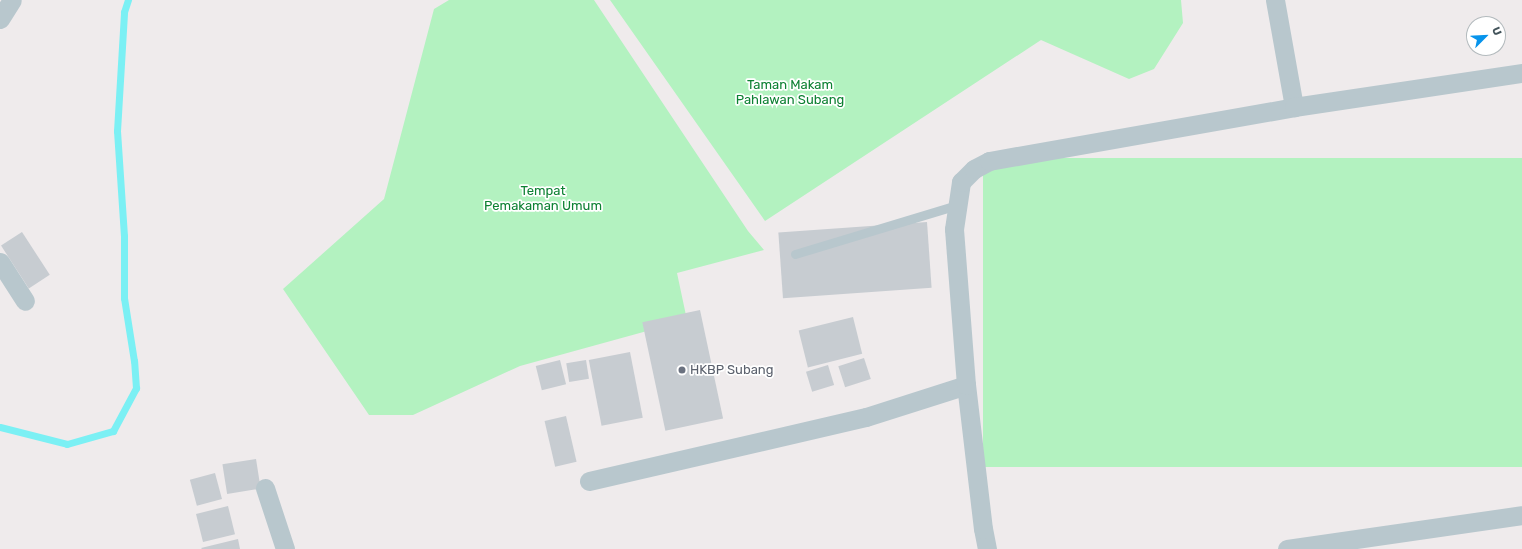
<!DOCTYPE html>
<html>
<head>
<meta charset="utf-8">
<style>
	body { margin:0 }
	#map { position:relative; width:1522px; height:549px; overflow:hidden; background:#efebec; font-family:Rubik,sans-serif }
	div>[style] { position:absolute }
	.green>* { inset:0; background:#b3f2c0; transform-origin:0 0 }
	.stream>* { height:7px; margin:-3.5px; padding:0 3.5px; transform-origin:3.5px; border-radius:3.5px; background:#7bf0f4 }
	.building>* { inset:0; background:#c7ccd1; transform-origin:0 0 }
	.lane>* { height:9px; margin:-4.5px; padding:0 4.5px; transform-origin:4.5px; border-radius:4.5px; background:#b8c7cd }
	.street>* { height:19px; margin:-9.5px; padding:0 9.5px; transform-origin:9.5px; border-radius:9.5px; background:#b8c7cd }
	.dots>* { width:11px; height:11px; translate:-50% -50%; box-sizing:border-box; border:2px solid #fff; border-radius:50% }
	span { translate:-50% -50%; white-space:nowrap; text-align:center; line-height:1.15; -webkit-text-stroke:3.5px #fff; paint-order:stroke }
	.park-label { font-size:13px; color:#0d8133 }
	.worship-label { font-size:13px; color:#5b616d }
	.left { translate:0 -50%; text-align:left }
	.north { position:absolute; left:1466px; top:16px; width:40px; height:40px; box-sizing:border-box; background:#fff; border:1px solid #b3babd; border-radius:50%; rotate:66deg; font-size:11px; font-weight:700; line-height:16px; text-align:center; color:#42535a }
	.north::after { content:''; display:block; margin:auto; width:14px; height:18px; background:#0794ec; clip-path:polygon(50% 0,100% 100%,50% 72%,0 100%) }
</style>
</head>
<body>
<div id="map">
	<div class="green">
		<div style="clip-path:polygon(449px 0,594px 0,748px 231px,764px 250px,677px 273px,687px 320px,520px 366px,413px 415px,369px 415px,283px 289px,384px 199px,434px 9px)"></div>
		<div style="clip-path:polygon(610px 0,1181px 0,1183px 23px,1154px 69px,1129px 79px,1041px 40px,765px 221px)"></div>
		<div style="left:1522px;top:158px;width:309px;height:539px;rotate:90deg"></div>
	</div>
	<div class="stream">
		<div style="left:0;top:427px;width:69px;rotate:14.2deg"></div>
		<div style="left:67px;top:444px;width:48px;rotate:-15.8deg"></div>
		<div style="left:113px;top:431px;width:49px;rotate:-61.9deg"></div>
		<div style="left:136px;top:388px;width:27px;rotate:-94deg"></div>
		<div style="left:134px;top:361px;width:64px;rotate:-99deg"></div>
		<div style="left:124px;top:298px;width:62px;rotate:-90deg"></div>
		<div style="left:124px;top:236px;width:105px;rotate:-93.8deg"></div>
		<div style="left:117px;top:131px;width:119px;rotate:-86.6deg"></div>
		<div style="left:124px;top:12px;width:13px;rotate:-72deg"></div>
	</div>
	<div class="building">
		<div style="left:927px;top:222px;width:66px;height:149px;rotate:86deg"></div>
		<div style="left:22px;top:232px;width:51px;height:25px;rotate:57deg"></div>
		<div style="left:700px;top:310px;width:111px;height:59px;rotate:78deg"></div>
		<div style="left:853px;top:317px;width:38px;height:56px;rotate:76deg"></div>
		<div style="left:630px;top:352px;width:67px;height:42px;rotate:79deg"></div>
		<div style="left:864px;top:358px;width:22px;height:27px;rotate:72deg"></div>
		<div style="left:560px;top:360px;width:25px;height:25px;rotate:76deg"></div>
		<div style="left:586px;top:360px;width:19px;height:20px;rotate:81deg"></div>
		<div style="left:828px;top:365px;width:21px;height:23px;rotate:73deg"></div>
		<div style="left:566px;top:416px;width:47px;height:22px;rotate:77deg"></div>
		<div style="left:256px;top:459px;width:30px;height:34px;rotate:81deg"></div>
		<div style="left:215px;top:473px;width:27px;height:26px;rotate:75deg"></div>
		<div style="left:228px;top:506px;width:29px;height:33px;rotate:76deg"></div>
		<div style="clip-path:polygon(238px 539px,240px 549px,202px 549px,201px 548px)"></div>
	</div>
	<div class="lane">
		<div style="left:795px;top:254px;width:169px;rotate:-16.8deg"></div>
	</div>
	<div class="street">
		<div style="left:1275px;top:0;width:109px;rotate:79.9deg"></div>
		<div style="left:0;top:19px;width:22px;rotate:-58deg"></div>
		<div style="left:0;top:262px;width:46px;rotate:57.3deg"></div>
		<div style="left:589px;top:481px;width:284px;rotate:-13deg"></div>
		<div style="left:866px;top:417px;width:105px;rotate:-17.7deg"></div>
		<div style="left:265px;top:488px;width:64px;rotate:71.8deg"></div>
		<div style="left:987px;top:549px;width:20px;rotate:-101deg"></div>
		<div style="left:983px;top:529px;width:145px;rotate:-96.7deg"></div>
		<div style="left:966px;top:385px;width:156px;rotate:-94.4deg"></div>
		<div style="left:954px;top:229px;width:48px;rotate:-81.5deg"></div>
		<div style="left:961px;top:182px;width:18px;rotate:-45deg"></div>
		<div style="left:974px;top:169px;width:17px;rotate:-28deg"></div>
		<div style="left:989px;top:161px;width:310px;rotate:-10deg"></div>
		<div style="left:1294px;top:107px;width:231px;rotate:-8.5deg"></div>
		<div style="left:1287px;top:549px;width:237px;rotate:-8.2deg"></div>
	</div>
	<div class="dots">
		<div style="left:682px;top:370px;background:#6b7280"></div>
	</div>
	<div class="park-label">
		<span style="left:790px;top:93px">Taman Makam<br>Pahlawan Subang</span>
		<span style="left:543px;top:199px">Tempat<br>Pemakaman Umum</span>
	</div>
	<div class="worship-label">
		<span class="left" style="left:690px;top:370px">HKBP Subang</span>
	</div>
	<div class="north">U</div>
</div>
</body>
</html>
